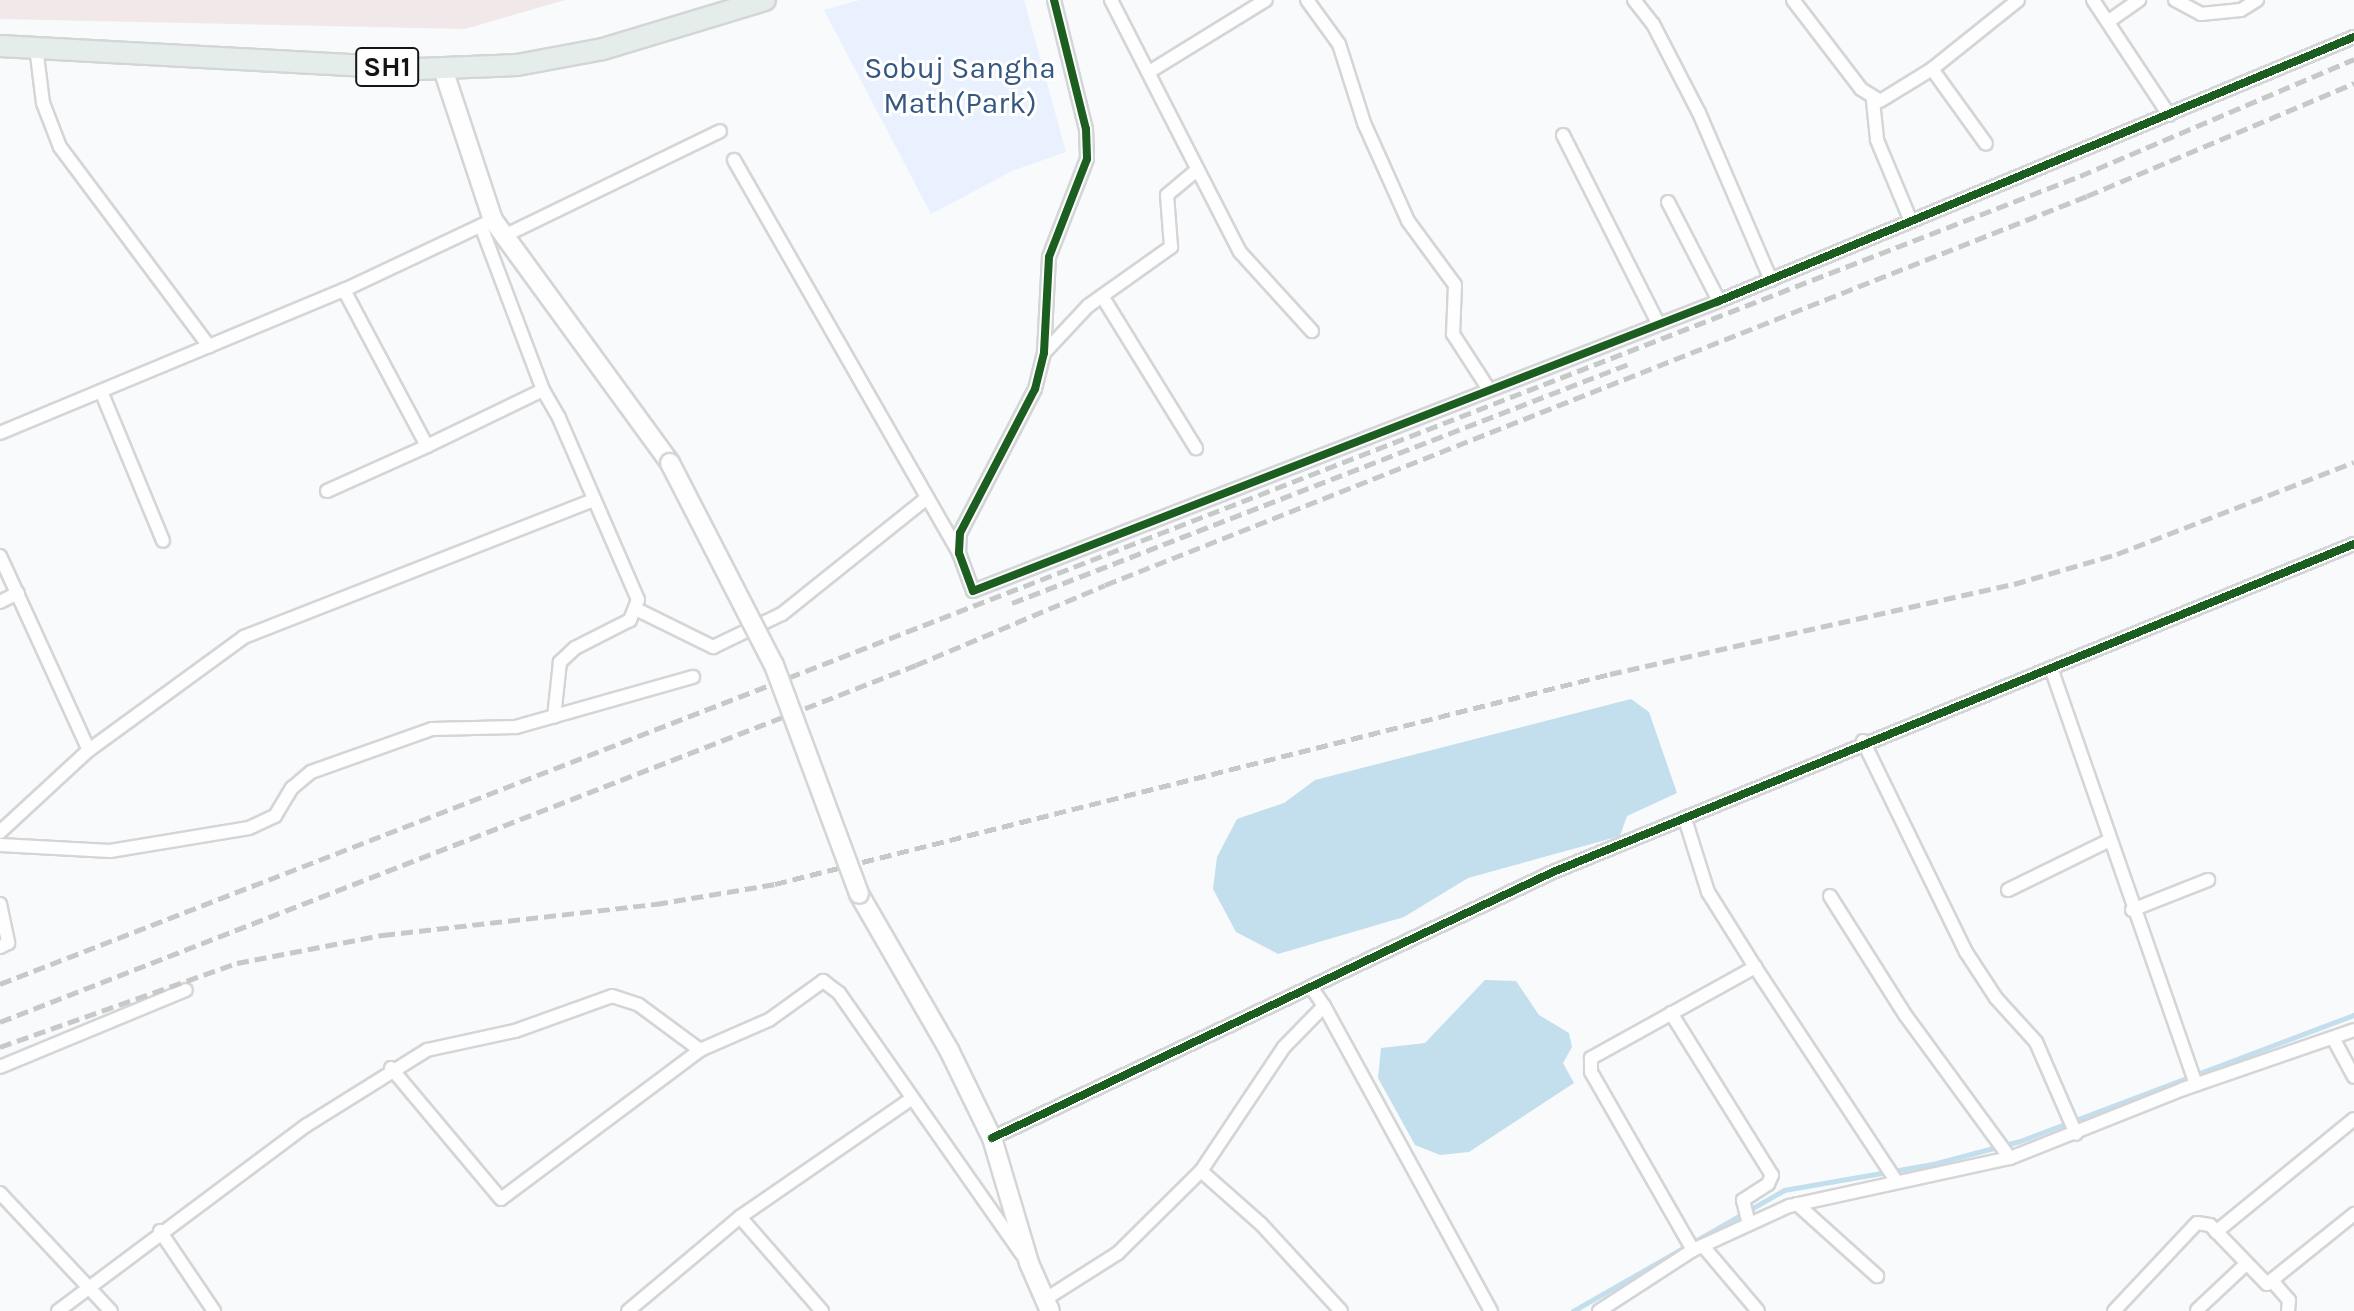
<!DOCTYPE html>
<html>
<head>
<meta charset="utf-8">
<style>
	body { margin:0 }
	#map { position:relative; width:2354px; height:1311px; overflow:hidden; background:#f8fafc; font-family:Karla,sans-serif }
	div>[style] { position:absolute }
	.industrial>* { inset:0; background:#f1e9e9 }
	.green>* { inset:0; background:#e8f1fd }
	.water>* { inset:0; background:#c3deed }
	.stream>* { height:5px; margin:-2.5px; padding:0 2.5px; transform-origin:2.5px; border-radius:2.5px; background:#c3deed }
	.roads { filter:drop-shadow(2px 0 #d4d5d7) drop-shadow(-2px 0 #d4d5d7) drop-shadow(0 2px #d4d5d7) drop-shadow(0 -2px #d4d5d7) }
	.street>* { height:12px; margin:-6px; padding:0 6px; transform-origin:6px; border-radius:6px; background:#fefeff }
	.secondary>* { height:18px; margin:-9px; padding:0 9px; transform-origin:9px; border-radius:9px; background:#fefeff }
	.primary>* { height:20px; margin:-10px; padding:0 10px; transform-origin:10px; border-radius:10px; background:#e4edea }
	.rail>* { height:5px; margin-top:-2.5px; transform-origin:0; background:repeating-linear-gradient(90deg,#c7c8c8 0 12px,transparent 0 18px) }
	.bridges { filter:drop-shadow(2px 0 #d4d5d7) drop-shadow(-2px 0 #d4d5d7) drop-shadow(0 2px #d4d5d7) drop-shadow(0 -2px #d4d5d7) }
	.secondary-bridge>* { height:18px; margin:-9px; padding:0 9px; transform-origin:9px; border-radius:9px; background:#fefeff }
	.cycleway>* { height:8px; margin:-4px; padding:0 4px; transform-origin:4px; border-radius:4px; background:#1b5e20 }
	span { translate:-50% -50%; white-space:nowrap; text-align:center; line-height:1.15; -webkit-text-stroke:6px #fff; paint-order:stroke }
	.shield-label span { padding:2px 6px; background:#fff; border:2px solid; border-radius:6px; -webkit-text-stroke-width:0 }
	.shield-label { font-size:28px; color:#151516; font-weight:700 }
	.park-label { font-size:30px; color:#355780 }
</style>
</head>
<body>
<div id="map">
	<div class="industrial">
		<div style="clip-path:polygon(0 0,565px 0,465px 29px,0 19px)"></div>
	</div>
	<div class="green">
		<div style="clip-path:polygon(860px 0,1024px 0,1066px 152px,1012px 171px,931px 214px,824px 10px)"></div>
	</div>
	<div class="water">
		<div style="clip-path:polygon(1631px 699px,1649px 712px,1677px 793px,1627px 816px,1620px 836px,1468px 878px,1404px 917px,1278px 954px,1236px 932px,1213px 889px,1217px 857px,1237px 819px,1284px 803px,1315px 780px)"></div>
		<div style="clip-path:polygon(1485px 980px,1516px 981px,1539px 1015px,1569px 1033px,1572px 1047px,1563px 1063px,1574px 1083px,1469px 1152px,1440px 1155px,1415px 1145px,1378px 1078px,1381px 1048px,1425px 1043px)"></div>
	</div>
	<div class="stream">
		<div style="left:1573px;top:1311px;width:243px;rotate:-29.8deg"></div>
		<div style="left:1784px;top:1190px;width:151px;rotate:-9.9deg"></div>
		<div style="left:1933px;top:1164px;width:90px;rotate:-14.8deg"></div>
		<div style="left:2020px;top:1141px;width:357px;rotate:-20.7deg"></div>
	</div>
	<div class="roads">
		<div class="street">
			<div style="left:1054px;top:0;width:133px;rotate:76.1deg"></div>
			<div style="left:1086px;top:129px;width:30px;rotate:88deg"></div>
			<div style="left:1087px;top:159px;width:105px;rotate:111.2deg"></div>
			<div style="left:1049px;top:257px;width:96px;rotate:93deg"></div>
			<div style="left:1044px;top:353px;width:37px;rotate:104deg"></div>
			<div style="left:1035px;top:389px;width:162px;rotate:117.5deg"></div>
			<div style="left:960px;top:533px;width:20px;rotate:93deg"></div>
			<div style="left:959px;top:553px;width:40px;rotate:69.8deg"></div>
			<div style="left:973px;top:591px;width:800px;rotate:-21.24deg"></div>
			<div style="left:1719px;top:301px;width:688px;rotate:-22.58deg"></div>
			<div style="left:1111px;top:0;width:283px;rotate:62.9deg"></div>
			<div style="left:1240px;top:252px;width:107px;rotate:47.7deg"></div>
			<div style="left:1307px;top:0;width:54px;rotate:54deg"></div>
			<div style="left:1339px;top:44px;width:83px;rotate:72.4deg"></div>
			<div style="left:1364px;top:123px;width:107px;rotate:65.8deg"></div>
			<div style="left:1408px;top:221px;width:79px;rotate:53.7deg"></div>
			<div style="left:1455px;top:285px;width:49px;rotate:92.3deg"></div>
			<div style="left:1453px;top:334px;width:64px;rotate:57.1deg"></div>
			<div style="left:1634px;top:0;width:31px;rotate:52deg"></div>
			<div style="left:1653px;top:24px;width:100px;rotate:62.7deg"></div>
			<div style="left:1699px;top:113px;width:182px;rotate:66.7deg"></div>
			<div style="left:1793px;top:0;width:112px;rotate:52.6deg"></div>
			<div style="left:1861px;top:89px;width:22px;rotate:32deg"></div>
			<div style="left:1880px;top:101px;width:61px;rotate:-31.6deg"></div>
			<div style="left:1932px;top:69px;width:110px;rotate:-38.7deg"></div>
			<div style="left:2093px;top:0;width:138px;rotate:56.5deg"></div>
			<div style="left:2175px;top:0;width:30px;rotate:28deg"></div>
			<div style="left:2201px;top:14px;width:40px;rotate:-5.7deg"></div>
			<div style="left:2241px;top:10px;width:19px;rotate:-32deg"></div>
			<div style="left:2109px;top:21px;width:37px;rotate:-35deg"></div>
			<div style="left:36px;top:47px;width:56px;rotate:82.9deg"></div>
			<div style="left:43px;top:103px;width:47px;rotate:68.9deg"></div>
			<div style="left:60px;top:147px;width:249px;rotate:53.2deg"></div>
			<div style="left:1932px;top:69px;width:92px;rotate:54.2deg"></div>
			<div style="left:1149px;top:72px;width:137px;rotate:-31.6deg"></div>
			<div style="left:1873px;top:101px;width:39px;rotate:84deg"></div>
			<div style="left:1877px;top:140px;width:86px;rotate:67.3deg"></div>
			<div style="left:1563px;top:135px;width:211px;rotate:63.2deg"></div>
			<div style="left:734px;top:160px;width:453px;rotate:60.2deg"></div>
			<div style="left:1668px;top:202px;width:111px;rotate:62.7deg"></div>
			<div style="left:481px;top:226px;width:175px;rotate:69.3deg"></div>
			<div style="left:504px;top:236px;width:240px;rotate:-25.9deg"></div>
			<div style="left:1102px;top:296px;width:179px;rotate:58.3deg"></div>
			<div style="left:1044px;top:353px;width:64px;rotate:-46.9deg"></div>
			<div style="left:1088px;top:306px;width:102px;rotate:-35.4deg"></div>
			<div style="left:1171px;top:247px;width:52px;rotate:-94.4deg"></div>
			<div style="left:1167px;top:195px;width:38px;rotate:-40deg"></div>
			<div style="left:101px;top:391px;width:162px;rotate:67.5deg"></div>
			<div style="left:0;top:433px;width:373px;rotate:-22.6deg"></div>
			<div style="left:344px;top:290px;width:165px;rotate:-25.2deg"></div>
			<div style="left:427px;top:446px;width:129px;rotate:-25.8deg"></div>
			<div style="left:543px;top:390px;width:32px;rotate:60deg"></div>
			<div style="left:559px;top:418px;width:198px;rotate:66.5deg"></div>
			<div style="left:638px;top:600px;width:22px;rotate:112deg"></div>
			<div style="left:630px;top:620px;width:62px;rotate:153deg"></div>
			<div style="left:575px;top:648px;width:21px;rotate:137deg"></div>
			<div style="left:560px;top:662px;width:55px;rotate:96.2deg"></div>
			<div style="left:327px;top:491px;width:110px;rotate:-24.2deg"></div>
			<div style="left:427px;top:446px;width:177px;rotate:-118deg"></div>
			<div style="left:0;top:556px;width:213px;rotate:65.4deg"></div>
			<div style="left:0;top:602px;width:20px;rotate:-27deg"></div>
			<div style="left:638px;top:610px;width:84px;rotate:26.3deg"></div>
			<div style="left:713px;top:647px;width:76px;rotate:-25.6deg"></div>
			<div style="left:782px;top:614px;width:186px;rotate:-38.7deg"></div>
			<div style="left:2051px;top:668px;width:441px;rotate:70.8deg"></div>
			<div style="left:1863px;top:741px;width:235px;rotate:64deg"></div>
			<div style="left:1966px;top:952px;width:55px;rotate:56.9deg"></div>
			<div style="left:1996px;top:998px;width:59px;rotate:47.7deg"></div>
			<div style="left:2036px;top:1042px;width:100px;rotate:66.5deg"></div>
			<div style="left:1685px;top:819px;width:77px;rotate:72.5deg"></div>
			<div style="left:1708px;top:892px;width:89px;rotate:57.9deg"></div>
			<div style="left:0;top:832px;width:121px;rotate:-42.7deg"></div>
			<div style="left:89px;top:750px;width:192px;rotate:-36.1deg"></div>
			<div style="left:244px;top:637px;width:376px;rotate:-21.4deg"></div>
			<div style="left:0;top:845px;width:110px;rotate:3.1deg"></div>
			<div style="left:110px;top:851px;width:141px;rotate:-9.4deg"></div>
			<div style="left:249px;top:828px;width:29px;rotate:-25deg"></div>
			<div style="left:275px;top:816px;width:33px;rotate:-59deg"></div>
			<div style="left:292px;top:788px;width:25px;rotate:-40deg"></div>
			<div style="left:311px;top:772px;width:128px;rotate:-19.6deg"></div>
			<div style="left:432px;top:729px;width:84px;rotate:-1.4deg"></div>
			<div style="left:516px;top:727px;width:184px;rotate:-15.8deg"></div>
			<div style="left:2008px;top:890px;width:111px;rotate:-26.1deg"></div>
			<div style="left:1830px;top:896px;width:142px;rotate:57.7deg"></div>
			<div style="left:1906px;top:1016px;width:176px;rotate:53.8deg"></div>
			<div style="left:0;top:904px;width:40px;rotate:78deg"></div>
			<div style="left:8px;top:943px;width:9px;rotate:153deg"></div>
			<div style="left:2132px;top:910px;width:82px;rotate:-21.5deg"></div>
			<div style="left:1324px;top:1006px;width:348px;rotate:61.3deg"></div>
			<div style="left:1671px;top:1013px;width:191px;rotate:58.1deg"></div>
			<div style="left:1772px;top:1175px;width:10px;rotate:114deg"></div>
			<div style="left:1768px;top:1184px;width:30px;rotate:147deg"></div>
			<div style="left:1743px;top:1200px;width:25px;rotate:76deg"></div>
			<div style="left:2333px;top:1038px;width:44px;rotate:61.7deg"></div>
			<div style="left:0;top:1067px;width:201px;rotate:-22.5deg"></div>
			<div style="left:391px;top:1068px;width:171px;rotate:50deg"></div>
			<div style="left:501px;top:1199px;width:249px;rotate:-36.8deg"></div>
			<div style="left:992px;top:1138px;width:621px;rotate:-25.37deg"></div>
			<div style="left:1553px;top:872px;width:866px;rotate:-22.27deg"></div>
			<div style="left:1201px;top:1171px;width:80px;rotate:41.5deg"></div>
			<div style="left:1261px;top:1224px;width:118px;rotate:47.4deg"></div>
			<div style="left:0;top:1193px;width:162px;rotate:46.8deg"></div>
			<div style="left:1797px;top:1204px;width:108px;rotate:42deg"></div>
			<div style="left:740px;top:1217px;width:125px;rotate:48.9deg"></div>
			<div style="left:160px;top:1231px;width:97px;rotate:56deg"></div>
			<div style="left:2216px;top:1232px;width:178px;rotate:-39.3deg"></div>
			<div style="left:1703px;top:1246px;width:85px;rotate:49.8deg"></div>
			<div style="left:1693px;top:1250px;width:205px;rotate:-119.8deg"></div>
			<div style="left:1591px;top:1072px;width:14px;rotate:-90deg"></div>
			<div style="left:1591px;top:1058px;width:188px;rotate:-29deg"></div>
			<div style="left:1755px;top:967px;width:254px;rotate:56.6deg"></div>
			<div style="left:2274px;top:1283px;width:23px;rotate:49deg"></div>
			<div style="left:2289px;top:1300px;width:11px;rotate:95deg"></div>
			<div style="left:1044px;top:1300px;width:88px;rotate:-32.4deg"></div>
			<div style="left:1118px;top:1253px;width:117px;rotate:-44.7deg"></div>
			<div style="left:1201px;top:1171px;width:149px;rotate:-56.2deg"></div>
			<div style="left:1284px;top:1047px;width:57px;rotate:-45.7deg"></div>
			<div style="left:1324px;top:1006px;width:22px;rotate:-124deg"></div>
			<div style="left:2197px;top:1310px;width:66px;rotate:-43.2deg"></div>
			<div style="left:58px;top:1311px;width:311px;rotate:-36.8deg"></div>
			<div style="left:307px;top:1125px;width:142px;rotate:-32deg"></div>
			<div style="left:427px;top:1050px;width:90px;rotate:-12.2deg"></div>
			<div style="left:515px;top:1031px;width:103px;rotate:-19.8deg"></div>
			<div style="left:612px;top:996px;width:28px;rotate:18deg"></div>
			<div style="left:639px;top:1005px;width:76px;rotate:36.4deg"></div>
			<div style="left:700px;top:1050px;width:75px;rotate:-23.5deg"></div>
			<div style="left:769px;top:1020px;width:67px;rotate:-35.8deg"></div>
			<div style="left:823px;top:981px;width:20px;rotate:37deg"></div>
			<div style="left:839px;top:993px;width:319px;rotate:55deg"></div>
			<div style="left:628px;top:1311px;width:146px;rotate:-40deg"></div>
			<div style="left:740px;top:1217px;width:208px;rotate:-34.6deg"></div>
			<div style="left:1599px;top:1311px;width:112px;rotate:-33deg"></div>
			<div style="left:1693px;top:1250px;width:106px;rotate:-24.6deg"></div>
			<div style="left:1789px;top:1206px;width:226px;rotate:-12.3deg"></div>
			<div style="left:2010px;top:1158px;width:186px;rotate:-21.7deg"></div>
			<div style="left:2183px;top:1089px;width:181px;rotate:-19deg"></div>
			<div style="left:2114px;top:1311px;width:121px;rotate:-46.7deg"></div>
			<div style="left:2197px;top:1223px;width:13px;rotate:9deg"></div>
			<div style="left:2210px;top:1225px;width:82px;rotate:46deg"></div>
			<div style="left:2267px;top:1284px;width:112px;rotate:-38.8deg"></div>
		</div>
		<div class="secondary">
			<div style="left:443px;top:69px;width:159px;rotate:71.7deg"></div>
			<div style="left:493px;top:220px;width:301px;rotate:53.9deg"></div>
			<div style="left:859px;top:894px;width:180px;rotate:60deg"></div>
			<div style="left:949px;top:1050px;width:98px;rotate:64deg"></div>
			<div style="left:992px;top:1138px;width:130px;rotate:73.5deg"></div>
			<div style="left:1029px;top:1263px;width:52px;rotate:66.4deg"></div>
		</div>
		<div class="primary">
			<div style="left:0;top:46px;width:419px;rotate:3.1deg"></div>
			<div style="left:418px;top:69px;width:99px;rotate:-2.3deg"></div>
			<div style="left:517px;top:65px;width:87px;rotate:-10.5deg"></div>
			<div style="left:603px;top:49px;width:169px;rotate:-16.8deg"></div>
		</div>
	</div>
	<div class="rail">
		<div style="left:1012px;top:603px;width:664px;rotate:-21.19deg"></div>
		<div style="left:0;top:984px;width:2231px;rotate:-21.23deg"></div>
		<div style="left:2080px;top:176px;width:298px;rotate:-23.1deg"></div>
		<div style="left:0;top:1022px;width:983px;rotate:-21.29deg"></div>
		<div style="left:916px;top:665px;width:205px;rotate:-22.9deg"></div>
		<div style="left:1105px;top:585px;width:1056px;rotate:-21.61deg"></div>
		<div style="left:2087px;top:196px;width:290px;rotate:-22.9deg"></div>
		<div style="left:0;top:1047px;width:251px;rotate:-19.5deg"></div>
		<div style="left:237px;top:963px;width:149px;rotate:-10.9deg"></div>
		<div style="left:383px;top:935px;width:275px;rotate:-6.5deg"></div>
		<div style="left:656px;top:904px;width:121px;rotate:-9.5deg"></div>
		<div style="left:775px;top:884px;width:861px;rotate:-14.12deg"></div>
		<div style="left:1610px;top:674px;width:414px;rotate:-12.6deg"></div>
		<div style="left:2014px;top:584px;width:107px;rotate:-16.2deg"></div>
		<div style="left:2117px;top:554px;width:254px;rotate:-21.2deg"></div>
	</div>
	<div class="bridges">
		<div class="secondary-bridge">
			<div style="left:670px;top:463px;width:227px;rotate:62.8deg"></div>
			<div style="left:774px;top:665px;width:244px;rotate:69.6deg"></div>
		</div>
	</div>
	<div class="cycleway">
		<div style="left:1054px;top:0;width:133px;rotate:76.1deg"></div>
		<div style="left:1086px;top:129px;width:30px;rotate:88deg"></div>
		<div style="left:1087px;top:159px;width:105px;rotate:111.2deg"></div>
		<div style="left:1049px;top:257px;width:96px;rotate:93deg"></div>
		<div style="left:1044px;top:353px;width:37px;rotate:104deg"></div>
		<div style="left:1035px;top:389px;width:162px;rotate:117.5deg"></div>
		<div style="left:960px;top:533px;width:20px;rotate:93deg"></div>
		<div style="left:959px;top:553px;width:40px;rotate:69.8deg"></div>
		<div style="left:973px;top:591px;width:800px;rotate:-21.24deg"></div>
		<div style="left:1719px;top:301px;width:688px;rotate:-22.58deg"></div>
		<div style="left:992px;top:1138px;width:621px;rotate:-25.37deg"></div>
		<div style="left:1553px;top:872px;width:866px;rotate:-22.27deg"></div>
	</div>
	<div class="shield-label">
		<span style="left:387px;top:67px">SH1</span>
	</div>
	<div class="park-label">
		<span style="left:960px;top:85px">Sobuj Sangha<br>Math(Park)</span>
	</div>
</div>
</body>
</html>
